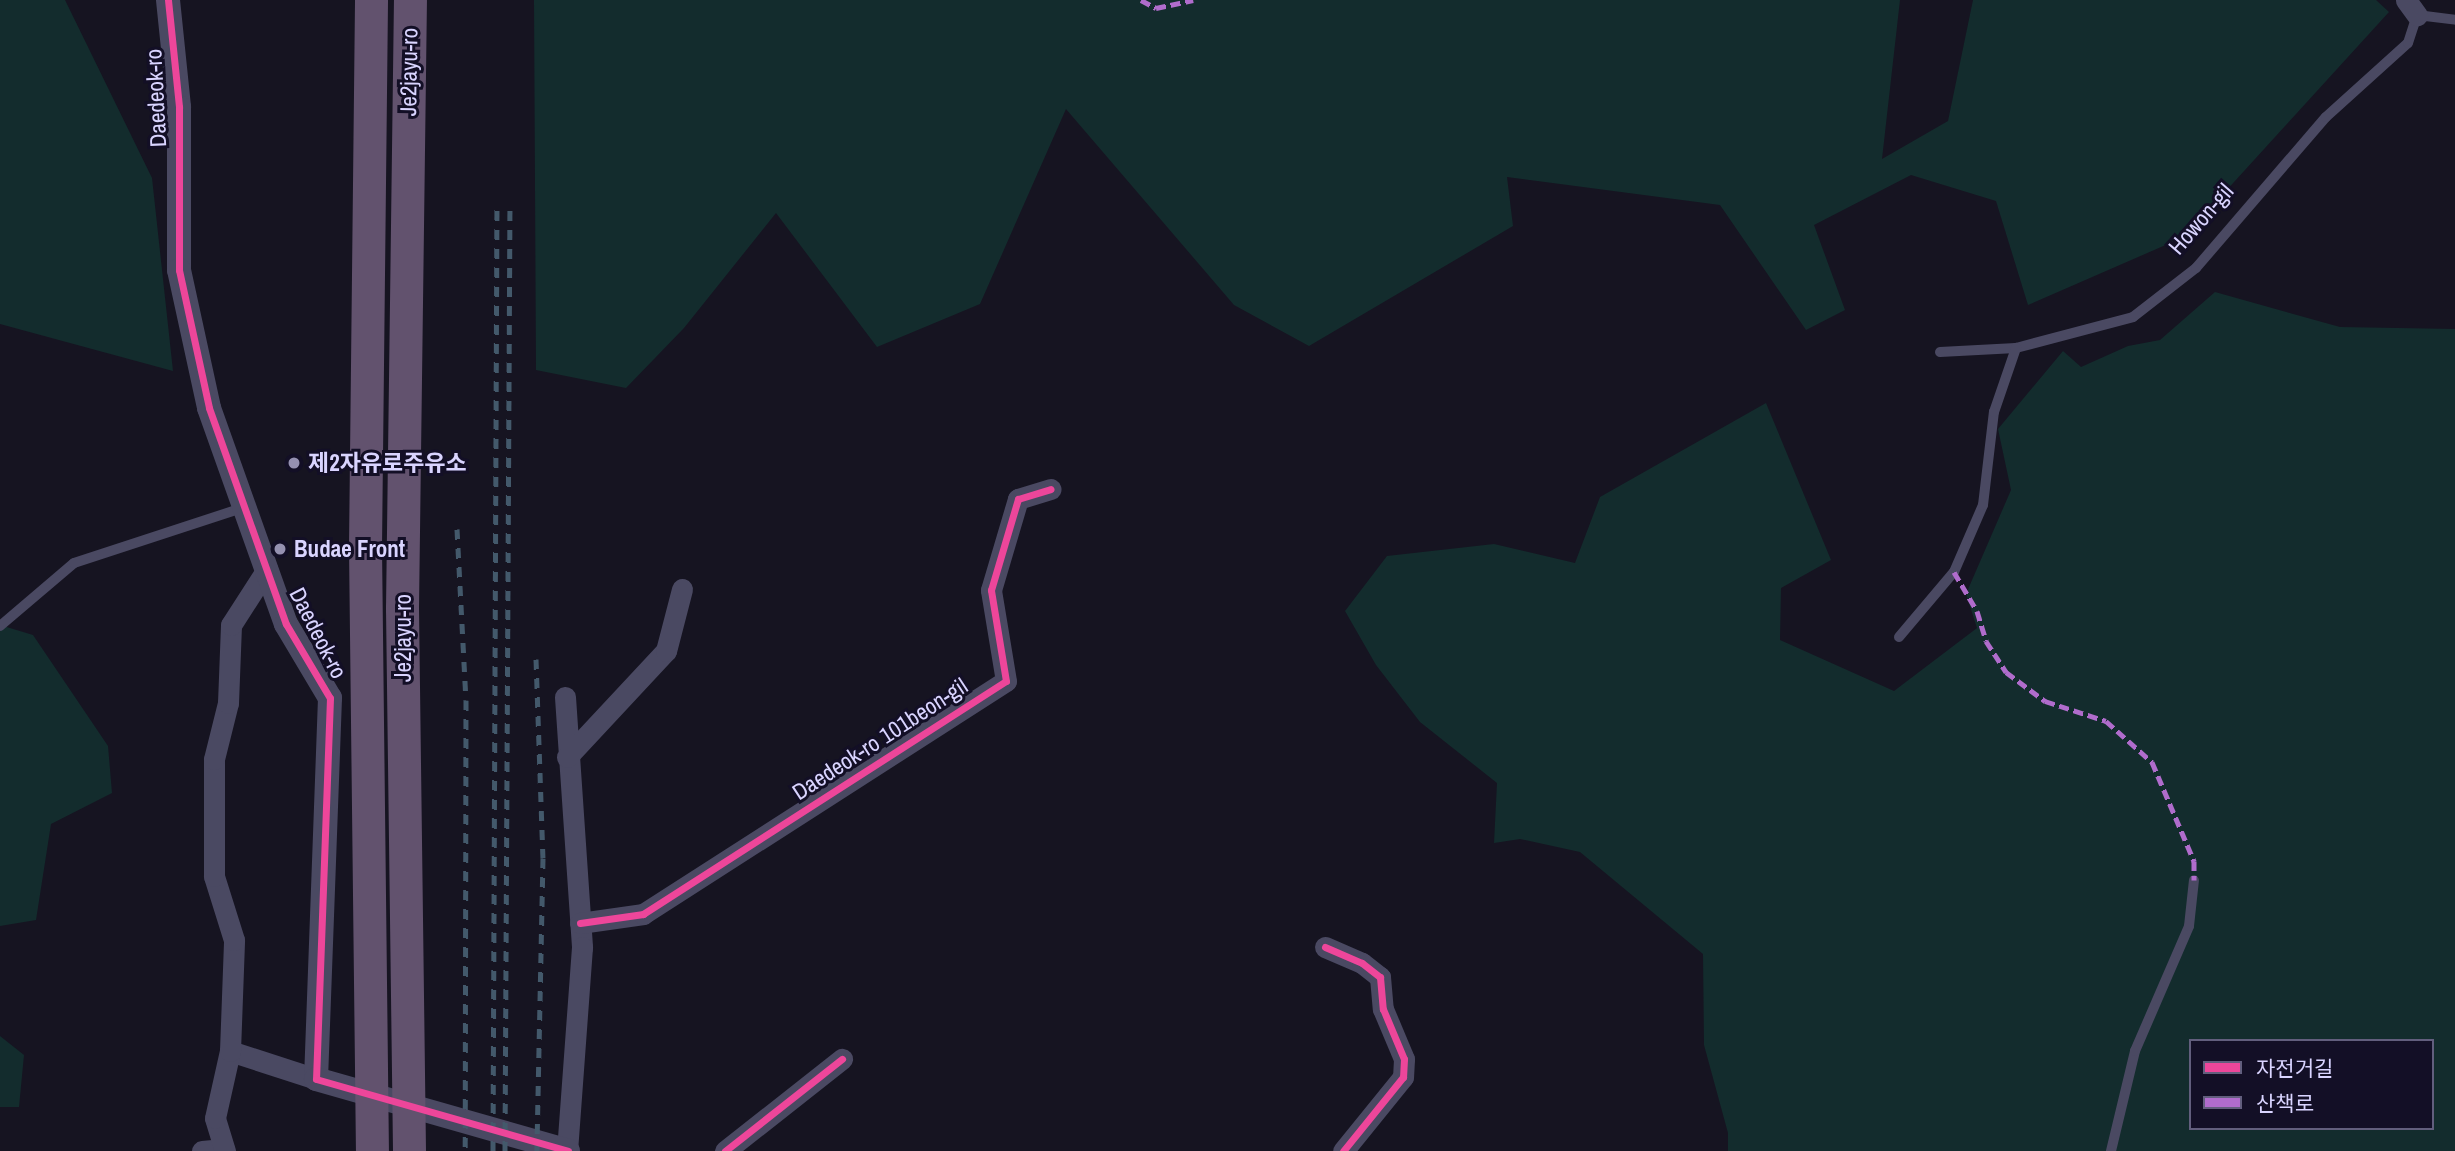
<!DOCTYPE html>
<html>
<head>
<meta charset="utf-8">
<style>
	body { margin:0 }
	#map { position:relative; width:2455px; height:1151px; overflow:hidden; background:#161421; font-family:"Archivo Narrow","Noto Sans KR",sans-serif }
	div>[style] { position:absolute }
	.green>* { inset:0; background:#132c2d }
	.service>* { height:10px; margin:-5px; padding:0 5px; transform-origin:5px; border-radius:5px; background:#4a4962 }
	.minor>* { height:21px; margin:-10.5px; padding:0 10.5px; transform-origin:10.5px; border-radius:10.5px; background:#4a4962 }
	.tertiary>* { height:24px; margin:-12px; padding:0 12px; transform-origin:12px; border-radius:12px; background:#4a4962 }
	.trunk>* { height:33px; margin:-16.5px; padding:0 16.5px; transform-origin:16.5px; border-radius:16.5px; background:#62526e }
	.rail>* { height:5px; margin-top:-2.5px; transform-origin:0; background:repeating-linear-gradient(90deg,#43596b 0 10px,transparent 0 19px) }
	.trunk-bridge>* { height:33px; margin:-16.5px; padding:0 16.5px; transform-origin:16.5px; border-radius:16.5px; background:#62526e }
	.quiet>* { height:5px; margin-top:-2.5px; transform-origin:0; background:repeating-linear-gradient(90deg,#b06ccc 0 10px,transparent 0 15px) }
	.cycleway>* { height:7px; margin:-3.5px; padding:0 3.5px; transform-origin:3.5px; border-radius:3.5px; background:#ed469a }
	.dots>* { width:19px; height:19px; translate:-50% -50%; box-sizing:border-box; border:4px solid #130f26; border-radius:50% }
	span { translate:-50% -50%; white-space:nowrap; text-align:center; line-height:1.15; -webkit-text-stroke:6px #130f26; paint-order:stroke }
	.street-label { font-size:23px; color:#d9d4ff }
	.poi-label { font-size:23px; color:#d9d4ff; font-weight:700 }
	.left { translate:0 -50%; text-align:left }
	.legend { position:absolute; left:2189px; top:1039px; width:245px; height:91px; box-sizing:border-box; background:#130f26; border:2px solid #625e7d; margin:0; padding:9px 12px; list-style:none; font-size:21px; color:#d9d4ff }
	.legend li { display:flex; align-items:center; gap:14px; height:35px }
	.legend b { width:35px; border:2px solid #625e7d }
</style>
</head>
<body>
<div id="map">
	<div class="green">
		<div style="clip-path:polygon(0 0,65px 0,152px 178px,173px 371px,0 324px)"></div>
		<div style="clip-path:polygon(534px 0,1900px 0,1882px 159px,1948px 121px,1973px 0,2376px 0,2389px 12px,2184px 237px,2028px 305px,1996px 201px,1911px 175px,1814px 225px,1845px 310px,1806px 330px,1720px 205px,1507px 177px,1513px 226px,1309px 346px,1234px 305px,1066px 109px,980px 304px,877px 347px,776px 213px,684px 328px,626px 388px,536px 370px)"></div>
		<div style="clip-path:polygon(evenodd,2215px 292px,2340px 327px,2455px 329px,2455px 1151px,1728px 1151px,1728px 1133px,1704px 1045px,1703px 954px,1580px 852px,1520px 839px,1494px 843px,1497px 783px,1420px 722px,1376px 665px,1345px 611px,1387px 556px,1494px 544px,1575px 563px,1600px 497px,1766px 403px,1831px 560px,1781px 588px,1780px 640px,1894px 691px,1977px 628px,1966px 594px,2011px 490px,1998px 429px,2063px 351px,2081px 367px,2128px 346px,2160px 340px,2215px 292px,2191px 1041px,2432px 1041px,2432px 1128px,2191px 1128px,2191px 1041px)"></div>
		<div style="clip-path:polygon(0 625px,33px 635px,108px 746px,112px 793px,51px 824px,36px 920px,0 926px)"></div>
		<div style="clip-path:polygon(0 1036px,24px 1055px,19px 1107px,0 1107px)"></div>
	</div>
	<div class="service">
		<div style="left:1940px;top:352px;width:76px;rotate:-3deg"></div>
		<div style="left:2016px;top:348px;width:121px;rotate:-14.8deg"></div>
		<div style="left:2133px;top:317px;width:80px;rotate:-37.9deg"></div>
		<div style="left:2196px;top:268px;width:199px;rotate:-49.3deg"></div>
		<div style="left:2326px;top:117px;width:110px;rotate:-42.1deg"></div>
		<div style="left:2408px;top:43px;width:29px;rotate:-72deg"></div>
		<div style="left:2417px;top:15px;width:38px;rotate:7deg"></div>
		<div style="left:0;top:626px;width:97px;rotate:-40.4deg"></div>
		<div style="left:74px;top:563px;width:180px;rotate:-18.1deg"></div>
		<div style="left:1899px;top:637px;width:85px;rotate:-49.8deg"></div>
		<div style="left:1954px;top:572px;width:73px;rotate:-66.6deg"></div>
		<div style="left:1983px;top:505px;width:94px;rotate:-83.3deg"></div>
		<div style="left:1994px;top:412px;width:68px;rotate:-71deg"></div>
		<div style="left:2111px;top:1151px;width:103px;rotate:-76.5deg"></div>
		<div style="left:2135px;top:1051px;width:136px;rotate:-66.6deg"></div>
		<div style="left:2189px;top:926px;width:46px;rotate:-83.8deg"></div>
	</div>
	<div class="minor">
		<div style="left:2406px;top:0;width:19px;rotate:54deg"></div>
		<div style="left:565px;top:697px;width:251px;rotate:86.1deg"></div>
		<div style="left:582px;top:947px;width:203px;rotate:94.2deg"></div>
		<div style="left:567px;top:757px;width:145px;rotate:-47deg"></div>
		<div style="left:666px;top:651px;width:64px;rotate:-75.5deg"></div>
		<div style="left:580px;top:923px;width:64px;rotate:-8.1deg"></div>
		<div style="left:643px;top:914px;width:431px;rotate:-32.7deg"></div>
		<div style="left:1006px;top:681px;width:92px;rotate:-99.4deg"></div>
		<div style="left:991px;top:590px;width:95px;rotate:-73.5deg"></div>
		<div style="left:1018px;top:499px;width:34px;rotate:-17deg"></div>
		<div style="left:1325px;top:947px;width:40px;rotate:23.4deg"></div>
		<div style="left:1362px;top:963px;width:23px;rotate:38deg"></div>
		<div style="left:1380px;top:977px;width:32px;rotate:85deg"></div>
		<div style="left:1383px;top:1009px;width:54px;rotate:67.2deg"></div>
		<div style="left:1404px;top:1059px;width:18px;rotate:93deg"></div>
		<div style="left:1403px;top:1077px;width:95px;rotate:129deg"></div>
		<div style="left:230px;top:1051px;width:90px;rotate:18deg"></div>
		<div style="left:202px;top:1151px;width:22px;rotate:-5deg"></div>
		<div style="left:225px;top:1151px;width:34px;rotate:-107deg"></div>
		<div style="left:215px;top:1118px;width:69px;rotate:-77.4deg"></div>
		<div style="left:230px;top:1051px;width:111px;rotate:-87.9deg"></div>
		<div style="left:234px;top:940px;width:67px;rotate:-107.4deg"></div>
		<div style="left:214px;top:876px;width:117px;rotate:-90deg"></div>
		<div style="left:214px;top:759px;width:58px;rotate:-76deg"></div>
		<div style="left:228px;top:703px;width:78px;rotate:-87.8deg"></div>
		<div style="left:231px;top:625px;width:67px;rotate:-57.3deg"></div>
		<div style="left:725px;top:1151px;width:149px;rotate:-38.2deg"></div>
	</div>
	<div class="tertiary">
		<div style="left:168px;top:0;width:108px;rotate:84.1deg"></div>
		<div style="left:179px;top:107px;width:163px;rotate:90deg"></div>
		<div style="left:179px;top:270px;width:141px;rotate:77.7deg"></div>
		<div style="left:209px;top:408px;width:229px;rotate:70.4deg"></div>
		<div style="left:286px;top:624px;width:86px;rotate:59.3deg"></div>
		<div style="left:330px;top:698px;width:381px;rotate:92.1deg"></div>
		<div style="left:316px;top:1079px;width:262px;rotate:15.9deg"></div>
	</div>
	<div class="trunk">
		<div style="left:365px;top:547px;width:547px;rotate:-89.37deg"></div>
		<div style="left:402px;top:608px;width:608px;rotate:-89.25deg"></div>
	</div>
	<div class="rail">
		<div style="left:457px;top:529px;width:171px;rotate:87deg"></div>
		<div style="left:466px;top:700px;width:451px;rotate:90.1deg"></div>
		<div style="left:536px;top:659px;width:199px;rotate:88deg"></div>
		<div style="left:543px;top:858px;width:293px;rotate:91.2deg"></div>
		<div style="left:493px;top:1151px;width:949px;rotate:-89.76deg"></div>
		<div style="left:505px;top:1151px;width:949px;rotate:-89.7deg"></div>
	</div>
	<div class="trunk-bridge">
		<div style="left:365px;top:547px;width:604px;rotate:89.34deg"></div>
		<div style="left:402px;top:608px;width:543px;rotate:89.26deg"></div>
	</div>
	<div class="quiet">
		<div style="left:1141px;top:0;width:17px;rotate:28deg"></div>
		<div style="left:1156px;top:8px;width:38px;rotate:-12deg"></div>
		<div style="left:1954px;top:572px;width:45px;rotate:59.5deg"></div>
		<div style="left:1977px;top:611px;width:31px;rotate:73deg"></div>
		<div style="left:1986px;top:641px;width:37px;rotate:57deg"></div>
		<div style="left:2006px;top:672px;width:49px;rotate:36.6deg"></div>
		<div style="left:2045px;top:701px;width:64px;rotate:18.2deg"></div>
		<div style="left:2106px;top:721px;width:62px;rotate:41.7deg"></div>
		<div style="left:2152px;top:762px;width:108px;rotate:67deg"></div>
		<div style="left:2194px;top:861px;width:19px;rotate:90deg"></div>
	</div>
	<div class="cycleway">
		<div style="left:168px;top:0;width:108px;rotate:84.1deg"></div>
		<div style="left:179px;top:107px;width:163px;rotate:90deg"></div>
		<div style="left:179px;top:270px;width:141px;rotate:77.7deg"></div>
		<div style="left:209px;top:408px;width:229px;rotate:70.4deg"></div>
		<div style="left:286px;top:624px;width:86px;rotate:59.3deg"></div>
		<div style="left:330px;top:698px;width:381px;rotate:92.1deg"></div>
		<div style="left:316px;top:1079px;width:262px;rotate:15.9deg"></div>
		<div style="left:580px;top:923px;width:64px;rotate:-8.1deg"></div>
		<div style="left:643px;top:914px;width:431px;rotate:-32.7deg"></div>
		<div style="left:1006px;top:681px;width:92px;rotate:-99.4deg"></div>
		<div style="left:991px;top:590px;width:95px;rotate:-73.5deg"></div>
		<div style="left:1018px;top:499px;width:34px;rotate:-17deg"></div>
		<div style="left:1325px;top:947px;width:40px;rotate:23.4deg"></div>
		<div style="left:1362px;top:963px;width:23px;rotate:38deg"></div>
		<div style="left:1380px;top:977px;width:32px;rotate:85deg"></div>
		<div style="left:1383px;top:1009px;width:54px;rotate:67.2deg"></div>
		<div style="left:1404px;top:1059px;width:18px;rotate:93deg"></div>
		<div style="left:1403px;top:1077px;width:95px;rotate:129deg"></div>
		<div style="left:725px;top:1151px;width:149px;rotate:-38.2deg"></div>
	</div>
	<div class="dots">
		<div style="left:294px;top:463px;background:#9591b1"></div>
		<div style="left:280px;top:549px;background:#9591b1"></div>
	</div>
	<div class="street-label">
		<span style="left:409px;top:72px;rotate:-89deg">Je2jayu-ro</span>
		<span style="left:156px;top:98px;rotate:-93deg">Daedeok-ro</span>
		<span style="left:2201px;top:219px;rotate:-49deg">Howon-gil</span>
		<span style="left:318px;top:633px;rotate:63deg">Daedeok-ro</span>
		<span style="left:403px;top:638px;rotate:-90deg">Je2jayu-ro</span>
		<span style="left:880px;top:739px;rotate:-33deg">Daedeok-ro 101beon-gil</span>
	</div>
	<div class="poi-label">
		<span class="left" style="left:308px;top:463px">제2자유로주유소</span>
		<span class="left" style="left:294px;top:549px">Budae Front</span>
	</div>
	<ul class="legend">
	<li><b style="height:9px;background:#ed469a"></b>자전거길</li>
	<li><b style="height:9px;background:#b06ccc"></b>산책로</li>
	</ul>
</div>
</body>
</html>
